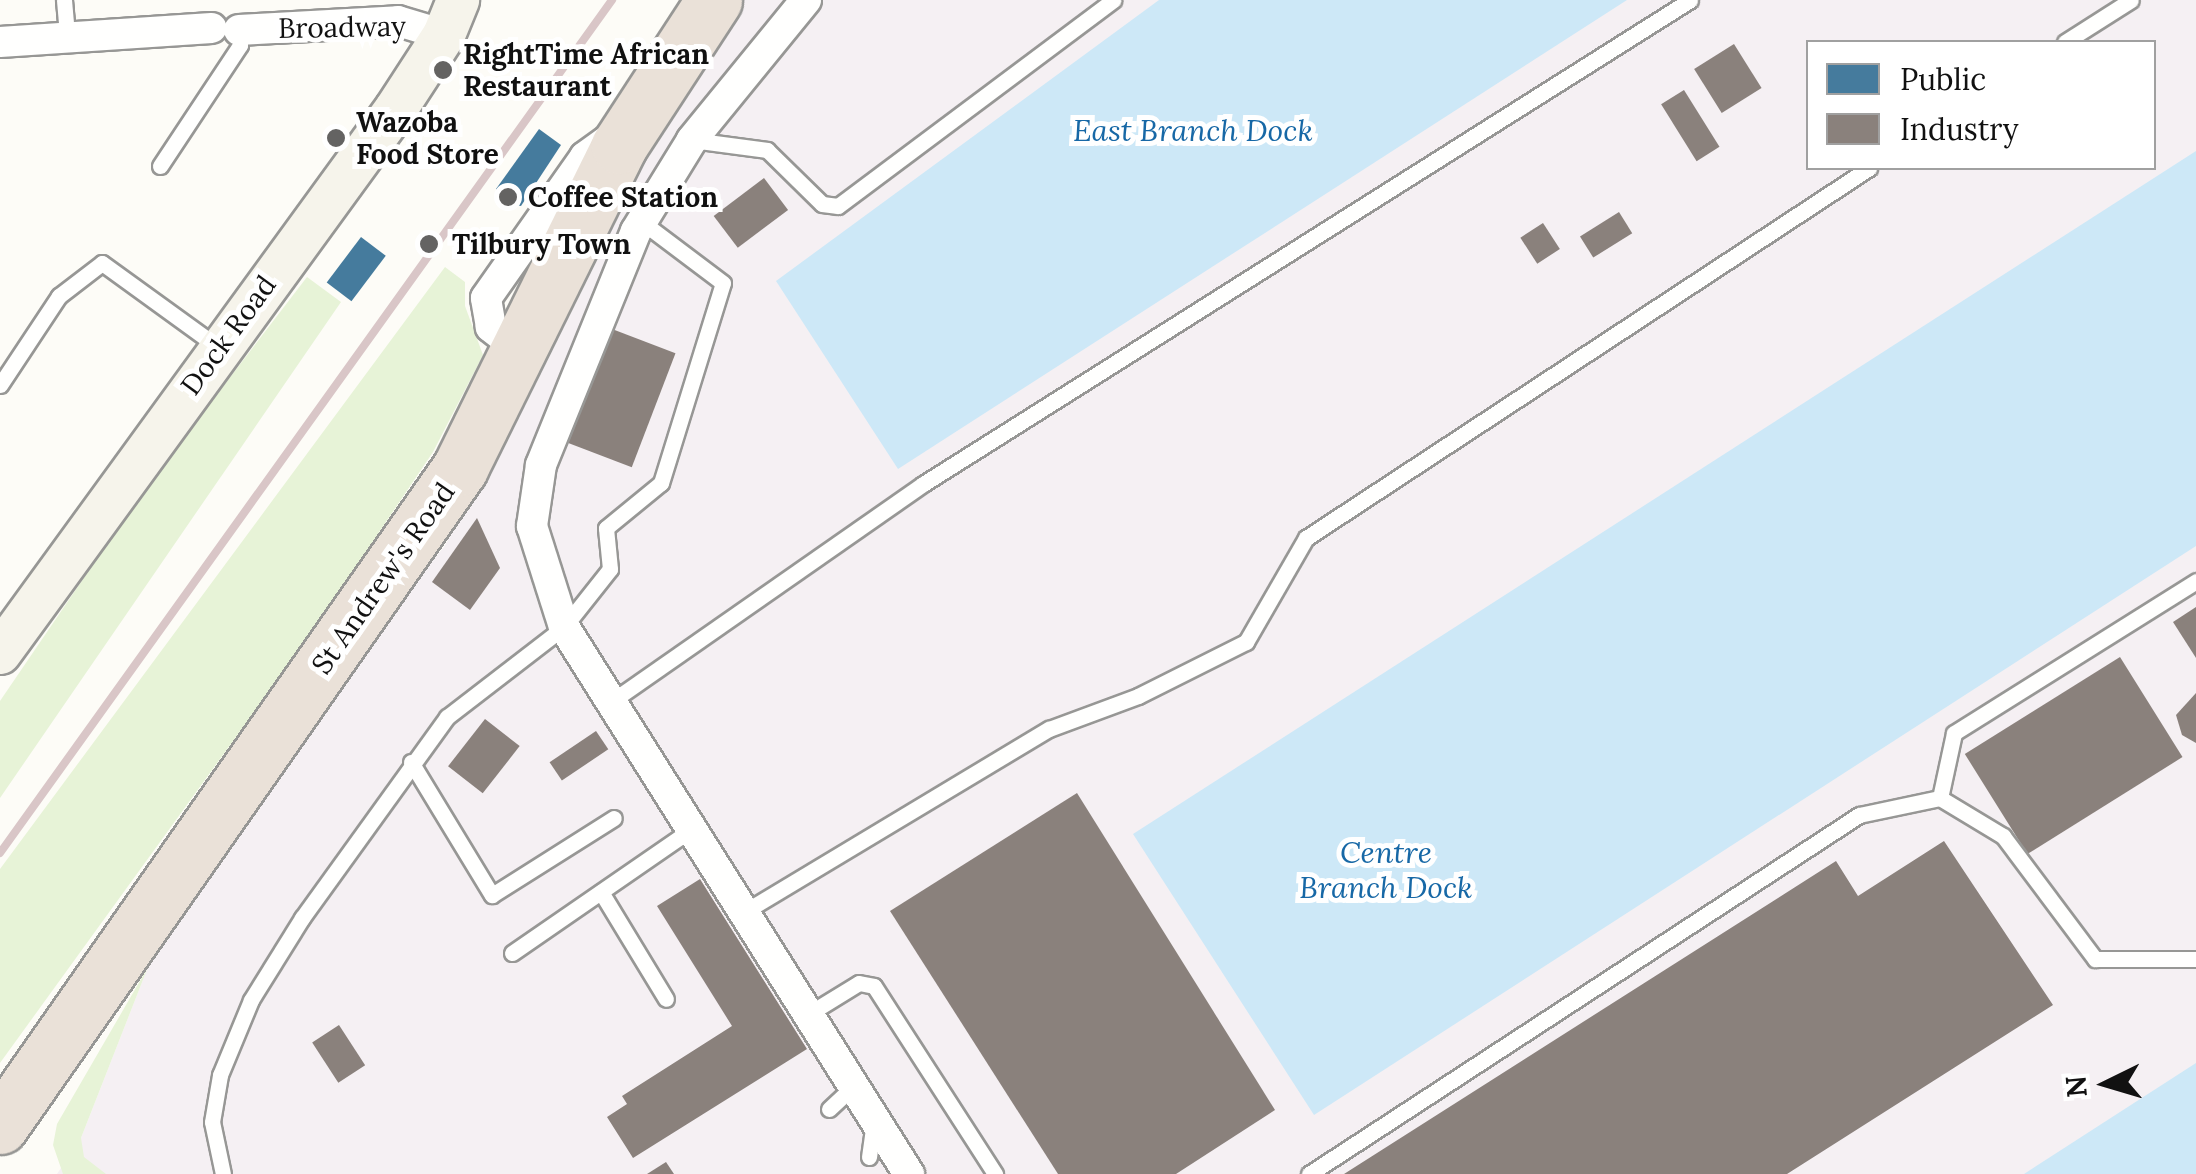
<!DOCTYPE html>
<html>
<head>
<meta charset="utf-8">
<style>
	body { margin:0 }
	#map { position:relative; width:2196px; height:1174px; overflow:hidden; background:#fdfcf7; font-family:Lora,serif }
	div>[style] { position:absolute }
	.industrial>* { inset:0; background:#f5f0f3 }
	.green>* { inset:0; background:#e7f3d7 }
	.water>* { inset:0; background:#cde8f7 }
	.public>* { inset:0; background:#457b9d; transform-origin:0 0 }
	.industry>* { inset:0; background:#8a817c; transform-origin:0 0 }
	.roads { filter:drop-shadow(2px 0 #979795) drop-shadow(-2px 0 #979795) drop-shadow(0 2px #979795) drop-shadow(0 -2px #979795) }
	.lane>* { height:15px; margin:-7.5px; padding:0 7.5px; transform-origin:7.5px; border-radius:7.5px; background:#fffffe }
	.street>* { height:30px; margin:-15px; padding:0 15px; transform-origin:15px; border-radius:15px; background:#fffffe }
	.secondary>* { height:42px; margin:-21px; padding:0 21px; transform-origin:21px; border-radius:21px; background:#f6f4eb }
	.highway>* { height:55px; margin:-27.5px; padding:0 27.5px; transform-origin:27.5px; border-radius:27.5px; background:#eae1d8 }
	.rail>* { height:8px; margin:-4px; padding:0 4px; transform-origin:4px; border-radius:4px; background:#d9c6c7 }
	.dots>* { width:28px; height:28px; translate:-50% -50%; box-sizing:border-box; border:5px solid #fff; border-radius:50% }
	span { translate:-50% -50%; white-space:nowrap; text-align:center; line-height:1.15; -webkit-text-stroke:10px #fff; paint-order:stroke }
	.street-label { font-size:28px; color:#111 }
	.poi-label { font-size:28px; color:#111; font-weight:700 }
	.left { translate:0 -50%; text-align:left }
	.water-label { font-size:30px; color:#1768a6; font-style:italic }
	.legend { position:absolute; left:1806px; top:40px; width:350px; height:130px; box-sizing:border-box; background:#fff; border:2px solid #a0a0a0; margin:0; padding:12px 18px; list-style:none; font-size:30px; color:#111 }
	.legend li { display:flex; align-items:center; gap:20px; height:50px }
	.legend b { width:50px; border:2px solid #a0a0a0 }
	.north { position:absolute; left:2056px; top:1034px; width:100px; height:100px; -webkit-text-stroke:8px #fff; paint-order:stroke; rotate:265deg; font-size:28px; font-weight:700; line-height:40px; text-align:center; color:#111 }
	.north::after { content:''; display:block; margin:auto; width:35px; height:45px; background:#111; clip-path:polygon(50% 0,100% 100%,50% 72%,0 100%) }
</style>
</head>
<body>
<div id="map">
	<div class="industrial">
		<div style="clip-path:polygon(evenodd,738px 0,2196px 0,2196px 1174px,57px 1174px,81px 1138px,148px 967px,377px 627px,444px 547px,530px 392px,543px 343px,592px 243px,738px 0,1808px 42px,2154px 42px,2154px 168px,1808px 168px,1808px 42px)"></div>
	</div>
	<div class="green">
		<div style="clip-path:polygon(445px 267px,465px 282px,465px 306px,483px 355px,433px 452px,312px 632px,0 1063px,0 869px)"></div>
		<div style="clip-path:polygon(307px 277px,341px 302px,0 798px,0 701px,145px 488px)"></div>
		<div style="clip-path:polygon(148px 967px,81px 1138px,84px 1157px,106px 1174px,63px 1174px,53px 1145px,57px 1124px)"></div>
	</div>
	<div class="water">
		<div style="clip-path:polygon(1159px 0,1627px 0,898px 469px,776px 281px)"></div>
		<div style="clip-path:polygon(2196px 151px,2196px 546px,1314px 1115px,1133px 834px)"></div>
		<div style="clip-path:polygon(2196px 1063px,2196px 1174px,2024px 1174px)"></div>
	</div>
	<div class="public">
		<div style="clip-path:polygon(539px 129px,561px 145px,521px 206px,510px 204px,496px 189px)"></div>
		<div style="left:361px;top:237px;width:31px;height:57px;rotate:37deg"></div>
	</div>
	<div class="industry">
		<div style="left:1734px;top:44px;width:52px;height:47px;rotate:58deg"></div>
		<div style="left:1684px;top:90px;width:67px;height:27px;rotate:58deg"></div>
		<div style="left:764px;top:178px;width:40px;height:63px;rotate:53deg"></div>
		<div style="left:1619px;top:212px;width:25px;height:46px;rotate:58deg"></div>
		<div style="left:1543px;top:223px;width:31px;height:27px;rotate:57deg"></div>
		<div style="left:612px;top:329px;width:68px;height:122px;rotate:21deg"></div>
		<div style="clip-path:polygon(477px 518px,500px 568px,470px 610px,432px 582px)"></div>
		<div style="clip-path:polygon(2196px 607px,2196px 658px,2173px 622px)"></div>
		<div style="left:2120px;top:657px;width:118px;height:183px;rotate:58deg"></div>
		<div style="clip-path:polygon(2196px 693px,2196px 743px,2182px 735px,2176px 715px)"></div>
		<div style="left:485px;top:719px;width:44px;height:60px;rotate:38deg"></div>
		<div style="left:596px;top:731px;width:22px;height:56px;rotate:56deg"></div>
		<div style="clip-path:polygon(1077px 793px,1275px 1110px,1176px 1174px,1058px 1174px,890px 911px)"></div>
		<div style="clip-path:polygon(1944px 841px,2053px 1005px,1787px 1174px,1344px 1174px,1836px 861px,1858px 896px)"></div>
		<div style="clip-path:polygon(700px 879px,807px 1049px,633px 1158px,607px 1117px,627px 1104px,622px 1096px,732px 1026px,657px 906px)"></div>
		<div style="left:339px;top:1025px;width:48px;height:32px;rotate:57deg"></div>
		<div style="clip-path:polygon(666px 1162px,674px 1174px,647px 1174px)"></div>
	</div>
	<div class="roads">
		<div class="lane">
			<div style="left:64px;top:0;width:37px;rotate:85deg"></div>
			<div style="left:2065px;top:42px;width:78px;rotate:-32.5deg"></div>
			<div style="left:692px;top:140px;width:76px;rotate:7.6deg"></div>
			<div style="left:767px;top:150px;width:77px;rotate:44.5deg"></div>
			<div style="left:822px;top:204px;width:16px;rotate:7deg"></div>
			<div style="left:838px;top:206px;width:344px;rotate:-36.8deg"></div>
			<div style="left:160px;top:166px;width:145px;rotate:-56.5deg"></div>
			<div style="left:240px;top:45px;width:15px;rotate:-94deg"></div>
			<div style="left:0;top:385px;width:107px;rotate:-56.5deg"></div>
			<div style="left:59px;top:296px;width:54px;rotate:-37.5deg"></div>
			<div style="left:102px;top:263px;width:143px;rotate:35.9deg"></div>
			<div style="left:612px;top:701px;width:379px;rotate:-34.9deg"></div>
			<div style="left:923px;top:484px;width:907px;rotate:-32.25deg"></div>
			<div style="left:411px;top:762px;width:156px;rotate:58.7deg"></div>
			<div style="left:492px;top:895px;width:144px;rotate:-32.3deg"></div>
			<div style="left:1940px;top:798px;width:66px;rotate:-77.8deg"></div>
			<div style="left:1954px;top:733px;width:286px;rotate:-32.1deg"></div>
			<div style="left:601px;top:892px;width:125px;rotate:58.7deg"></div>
			<div style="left:744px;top:912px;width:356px;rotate:-31deg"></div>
			<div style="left:1049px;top:729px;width:95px;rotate:-20.3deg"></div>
			<div style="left:1138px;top:696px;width:121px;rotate:-26.6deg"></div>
			<div style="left:1246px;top:642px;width:120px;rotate:-60deg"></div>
			<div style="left:1306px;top:538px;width:674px;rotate:-33.31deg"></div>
			<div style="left:512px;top:953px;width:219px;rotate:-34.6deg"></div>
			<div style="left:810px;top:1013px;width:57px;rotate:-31.5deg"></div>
			<div style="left:859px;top:983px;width:15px;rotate:11deg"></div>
			<div style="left:874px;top:986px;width:224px;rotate:57.2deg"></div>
			<div style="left:829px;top:1109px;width:34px;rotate:-43deg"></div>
			<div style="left:869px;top:1157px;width:35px;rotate:-82deg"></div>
			<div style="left:223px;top:1174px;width:53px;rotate:-101.9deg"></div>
			<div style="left:212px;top:1122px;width:48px;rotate:-80.3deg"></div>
			<div style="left:220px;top:1075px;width:81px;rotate:-67.5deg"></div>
			<div style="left:251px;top:1000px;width:97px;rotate:-58.1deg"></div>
			<div style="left:302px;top:918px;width:248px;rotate:-54.2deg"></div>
			<div style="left:447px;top:717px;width:148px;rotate:-37.6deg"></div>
			<div style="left:564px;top:627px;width:74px;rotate:-51.6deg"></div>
			<div style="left:610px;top:569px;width:41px;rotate:-95.6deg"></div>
			<div style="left:606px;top:528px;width:71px;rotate:-39.3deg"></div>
			<div style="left:661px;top:483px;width:209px;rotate:-72.8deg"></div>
			<div style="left:723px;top:283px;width:101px;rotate:-143deg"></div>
			<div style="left:1309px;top:1174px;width:657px;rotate:-33.13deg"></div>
			<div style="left:1859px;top:815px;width:83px;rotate:-11.9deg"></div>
			<div style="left:1940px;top:798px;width:74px;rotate:31.1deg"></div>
			<div style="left:2003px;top:836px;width:154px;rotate:53.2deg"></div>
			<div style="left:2095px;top:959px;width:101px"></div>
		</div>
		<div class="street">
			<div style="left:806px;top:0;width:181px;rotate:129.2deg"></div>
			<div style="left:692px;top:140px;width:107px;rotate:121.6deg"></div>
			<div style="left:636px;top:231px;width:253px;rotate:112.1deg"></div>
			<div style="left:541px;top:465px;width:62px;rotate:98.4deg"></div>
			<div style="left:532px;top:526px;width:106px;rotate:72.4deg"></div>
			<div style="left:564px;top:627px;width:647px;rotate:57.76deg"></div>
			<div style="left:239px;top:30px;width:159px;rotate:-3.2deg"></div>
			<div style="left:398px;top:21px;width:48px;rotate:16.9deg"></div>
			<div style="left:0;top:42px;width:212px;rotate:-3.8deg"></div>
			<div style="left:519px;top:349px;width:36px;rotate:-142deg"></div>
			<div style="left:491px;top:327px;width:29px;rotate:-100deg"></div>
			<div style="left:486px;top:298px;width:172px;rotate:-54.9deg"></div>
			<div style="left:585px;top:157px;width:27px;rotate:-36deg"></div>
		</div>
		<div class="secondary">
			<div style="left:0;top:653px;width:673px;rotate:-53.95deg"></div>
			<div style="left:396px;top:109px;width:88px;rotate:-57deg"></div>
			<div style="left:444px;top:35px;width:38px;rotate:-68deg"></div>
		</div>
		<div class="highway">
			<div style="left:0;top:1126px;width:803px;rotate:-55.04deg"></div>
			<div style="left:460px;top:468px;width:359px;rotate:-63.7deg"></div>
			<div style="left:619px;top:146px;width:174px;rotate:-56.9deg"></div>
		</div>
	</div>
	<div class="rail">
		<div style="left:0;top:853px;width:1050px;rotate:-54.34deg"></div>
	</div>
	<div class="dots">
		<div style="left:443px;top:70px;background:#646362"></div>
		<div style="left:336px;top:138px;background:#646362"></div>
		<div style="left:508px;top:197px;background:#646362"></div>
		<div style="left:429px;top:244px;background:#646362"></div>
	</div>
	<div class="street-label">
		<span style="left:342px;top:27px;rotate:-1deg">Broadway</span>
		<span style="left:228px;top:335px;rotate:-54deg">Dock Road</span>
		<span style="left:383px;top:578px;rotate:-55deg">St Andrew's Road</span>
	</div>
	<div class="poi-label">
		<span class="left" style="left:463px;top:70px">RightTime African<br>Restaurant</span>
		<span class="left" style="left:356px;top:138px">Wazoba<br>Food Store</span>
		<span class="left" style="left:528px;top:197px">Coffee Station</span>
		<span class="left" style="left:452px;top:244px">Tilbury Town</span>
	</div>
	<div class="water-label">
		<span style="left:1193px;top:130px">East Branch Dock</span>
		<span style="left:1386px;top:869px">Centre<br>Branch Dock</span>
	</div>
	<ul class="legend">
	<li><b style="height:28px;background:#457b9d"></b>Public</li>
	<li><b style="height:28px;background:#8a817c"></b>Industry</li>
	</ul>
	<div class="north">N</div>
</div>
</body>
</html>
